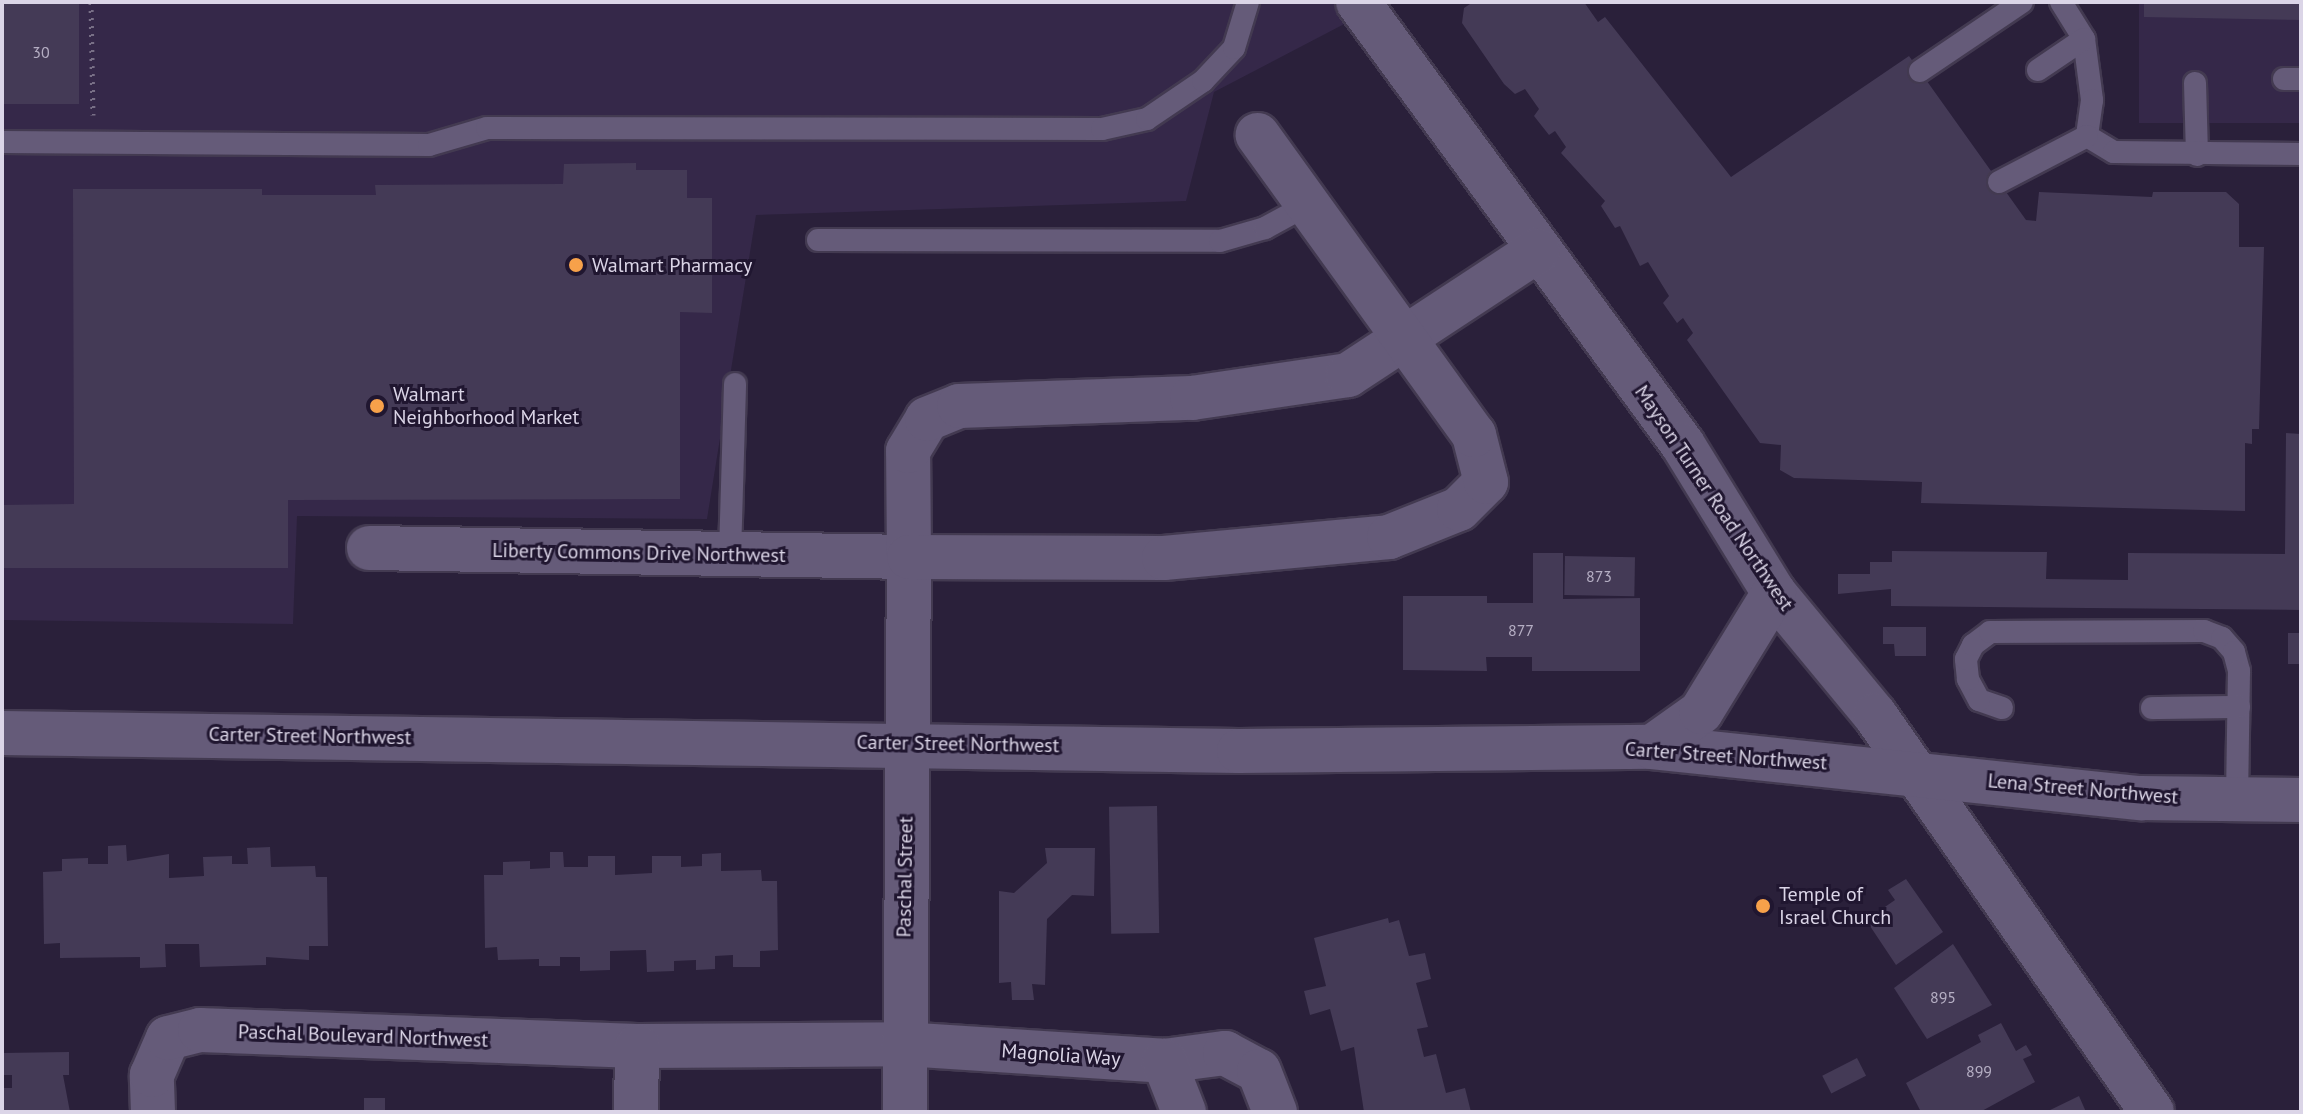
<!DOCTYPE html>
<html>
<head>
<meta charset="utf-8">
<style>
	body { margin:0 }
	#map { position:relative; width:2303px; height:1114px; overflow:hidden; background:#2a203a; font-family:"PT Sans",sans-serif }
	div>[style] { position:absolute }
	.built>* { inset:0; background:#352849; transform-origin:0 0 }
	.building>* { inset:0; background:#443a56; transform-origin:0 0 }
	.path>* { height:5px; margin-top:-2.5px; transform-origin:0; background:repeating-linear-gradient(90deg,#786f86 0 2px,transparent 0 8px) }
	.roads { filter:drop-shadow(2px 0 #433a51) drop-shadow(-2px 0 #433a51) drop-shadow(0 2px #433a51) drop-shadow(0 -2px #433a51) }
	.lane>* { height:22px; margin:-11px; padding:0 11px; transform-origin:11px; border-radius:11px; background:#655b79 }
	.street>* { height:44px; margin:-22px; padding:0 22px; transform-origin:22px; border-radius:22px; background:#655b79 }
	.dots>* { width:22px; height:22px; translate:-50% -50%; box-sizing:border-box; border:4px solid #201630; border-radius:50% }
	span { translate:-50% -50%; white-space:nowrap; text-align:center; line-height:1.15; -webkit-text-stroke:6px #201630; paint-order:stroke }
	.number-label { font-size:16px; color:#b5aec3 }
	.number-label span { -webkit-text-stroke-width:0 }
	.poi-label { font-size:20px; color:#dbd5e7 }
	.left { translate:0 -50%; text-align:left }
	.street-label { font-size:20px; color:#dbd5e7 }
	.frame { position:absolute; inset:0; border:4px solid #dbd5e7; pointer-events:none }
</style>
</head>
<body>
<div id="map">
	<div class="built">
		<div style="clip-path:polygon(2px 2px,1335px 2px,1350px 21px,1214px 92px,1186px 201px,756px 215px,707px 519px,297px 516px,293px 624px,2px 620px)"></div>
		<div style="left:2139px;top:2px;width:162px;height:121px"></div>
	</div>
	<div class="building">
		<div style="left:2px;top:2px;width:77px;height:102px"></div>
		<div style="clip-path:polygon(1473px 2px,1584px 2px,1598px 22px,1605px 17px,1731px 177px,1909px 56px,2026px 220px,2036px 221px,2039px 192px,2152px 197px,2153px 192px,2226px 192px,2239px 204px,2239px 247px,2264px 247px,2259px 429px,2252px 429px,2252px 444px,2245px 443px,2245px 511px,1921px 503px,1922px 482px,1794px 478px,1780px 470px,1781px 445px,1760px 443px,1687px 340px,1693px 333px,1683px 318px,1677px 323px,1663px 303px,1669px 296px,1648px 262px,1640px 266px,1620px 226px,1615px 228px,1601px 206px,1605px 201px,1561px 153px,1566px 147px,1555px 131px,1549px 135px,1534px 116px,1539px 109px,1525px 89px,1515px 94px,1504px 84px,1462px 23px,1464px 8px)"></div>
		<div style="clip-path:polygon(2144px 2px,2301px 2px,2301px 20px,2144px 17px)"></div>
		<div style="clip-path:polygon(636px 163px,636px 170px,687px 170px,687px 198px,712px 198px,712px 313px,680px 312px,680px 499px,288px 500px,288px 568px,2px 568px,2px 505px,74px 504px,73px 189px,262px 189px,262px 195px,376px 195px,375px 185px,563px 184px,564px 164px)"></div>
		<div style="clip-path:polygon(2286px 433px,2301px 434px,2301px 610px,1891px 606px,1891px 589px,1838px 594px,1838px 574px,1870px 574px,1870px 562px,1892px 562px,1892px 551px,2047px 552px,2046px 579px,2128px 580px,2128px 553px,2285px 554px)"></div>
		<div style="clip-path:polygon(1533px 553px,1563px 553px,1563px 599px,1640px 598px,1640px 671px,1532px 671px,1532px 657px,1486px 657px,1487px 671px,1403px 670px,1403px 596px,1487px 596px,1487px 603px,1533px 603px)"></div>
		<div style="left:1565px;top:556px;width:70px;height:39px;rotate:1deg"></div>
		<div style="clip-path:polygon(1883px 627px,1926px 627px,1926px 656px,1895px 656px,1894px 644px,1883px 644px)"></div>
		<div style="left:2288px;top:633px;width:13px;height:31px"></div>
		<div style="left:1157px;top:806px;width:127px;height:48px;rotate:89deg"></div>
		<div style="clip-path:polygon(126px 845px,127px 861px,169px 854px,169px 878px,204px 876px,203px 857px,232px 856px,232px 864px,248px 864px,247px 848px,270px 847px,271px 867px,315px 866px,316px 877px,327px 877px,328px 946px,309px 946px,309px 960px,266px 957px,266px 965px,200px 967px,199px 944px,165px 944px,166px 967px,140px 968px,140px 957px,60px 958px,60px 943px,44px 944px,43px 872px,62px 871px,62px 859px,88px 858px,88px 864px,108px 864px,108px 846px)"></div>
		<div style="clip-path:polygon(1045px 848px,1095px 848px,1094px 896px,1072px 895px,1047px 919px,1045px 985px,1032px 984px,1034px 1000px,1012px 1000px,1011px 982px,999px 983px,999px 891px,1014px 893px,1047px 863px)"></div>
		<div style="clip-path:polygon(550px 852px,563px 852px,564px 867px,588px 867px,588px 856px,615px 856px,615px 875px,652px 873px,652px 856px,681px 856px,681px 867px,702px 866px,702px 854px,721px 853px,721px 871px,761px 870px,762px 881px,777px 881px,778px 950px,760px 951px,760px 967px,733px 967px,733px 955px,715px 956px,715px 969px,696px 970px,696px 960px,674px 961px,674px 971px,647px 972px,646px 950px,610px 951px,610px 970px,580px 971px,580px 957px,560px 957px,560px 966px,539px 966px,539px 959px,498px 960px,497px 947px,485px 948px,484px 875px,503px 875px,503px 862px,530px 861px,530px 869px,550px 868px)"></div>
		<div style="clip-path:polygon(1906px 879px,1943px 932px,1896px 965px,1866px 920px,1895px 900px,1888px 890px)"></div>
		<div style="clip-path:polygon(1388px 918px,1389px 923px,1399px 920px,1409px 956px,1425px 953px,1431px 979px,1416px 983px,1428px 1027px,1417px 1029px,1424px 1057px,1436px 1054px,1446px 1093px,1465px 1088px,1471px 1112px,1364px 1112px,1354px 1047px,1341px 1051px,1330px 1009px,1310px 1015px,1304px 991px,1326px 986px,1314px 938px)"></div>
		<div style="clip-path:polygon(1953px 944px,1992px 1005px,1927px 1039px,1894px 988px)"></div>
		<div style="clip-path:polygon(2001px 1023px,2016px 1051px,2026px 1045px,2032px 1055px,2023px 1059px,2035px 1082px,1980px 1112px,1921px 1112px,1906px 1083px,1981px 1042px,1978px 1035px)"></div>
		<div style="clip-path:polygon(69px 1052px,69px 1075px,63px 1075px,70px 1112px,4px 1112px,4px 1088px,12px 1088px,12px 1075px,4px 1075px,3px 1053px)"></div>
		<div style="left:1857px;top:1058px;width:20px;height:39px;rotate:63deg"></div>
		<div style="clip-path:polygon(2079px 1096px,2086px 1112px,2046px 1112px)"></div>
		<div style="left:364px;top:1098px;width:21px;height:14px"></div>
	</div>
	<div class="path">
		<div style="left:91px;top:2px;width:113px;rotate:89deg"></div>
	</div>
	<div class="roads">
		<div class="lane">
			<div style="left:2061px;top:2px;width:44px;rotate:58.1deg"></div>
			<div style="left:2084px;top:39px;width:62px;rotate:82.5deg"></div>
			<div style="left:2092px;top:100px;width:36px;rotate:98deg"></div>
			<div style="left:2038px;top:70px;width:55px;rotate:-34deg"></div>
			<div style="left:1920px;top:71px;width:123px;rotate:-34.1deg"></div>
			<div style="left:2284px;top:79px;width:17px"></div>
			<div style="left:2195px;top:83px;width:72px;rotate:88.4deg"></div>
			<div style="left:2087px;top:136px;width:31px;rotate:31deg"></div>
			<div style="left:2114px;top:152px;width:187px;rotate:0.6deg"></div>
			<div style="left:2px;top:142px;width:427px;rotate:0.4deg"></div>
			<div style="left:429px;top:145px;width:60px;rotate:-16.3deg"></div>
			<div style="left:487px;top:128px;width:615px;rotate:0.09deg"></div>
			<div style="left:1102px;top:129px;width:46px;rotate:-12.5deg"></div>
			<div style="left:1147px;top:119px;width:68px;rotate:-34.2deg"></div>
			<div style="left:1203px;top:81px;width:45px;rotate:-46.8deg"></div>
			<div style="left:1234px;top:48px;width:48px;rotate:-73.1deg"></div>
			<div style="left:1999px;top:182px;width:99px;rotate:-27.6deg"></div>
			<div style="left:818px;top:240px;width:402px;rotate:0.1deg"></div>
			<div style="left:1220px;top:241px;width:47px;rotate:-16.1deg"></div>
			<div style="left:1265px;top:228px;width:50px;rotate:-28.6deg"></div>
			<div style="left:730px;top:554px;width:170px;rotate:-88.3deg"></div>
			<div style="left:2002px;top:708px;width:24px;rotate:-161deg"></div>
			<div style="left:1979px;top:700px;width:24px;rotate:-118deg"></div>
			<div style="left:1968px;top:679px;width:20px;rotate:-96deg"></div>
			<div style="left:1966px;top:659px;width:16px;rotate:-63deg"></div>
			<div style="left:1973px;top:645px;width:21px;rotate:-37deg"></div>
			<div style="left:1990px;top:632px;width:214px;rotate:-0.3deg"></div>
			<div style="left:2204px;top:631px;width:19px;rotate:21deg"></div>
			<div style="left:2222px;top:638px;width:18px;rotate:49deg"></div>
			<div style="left:2234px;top:652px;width:20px;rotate:75deg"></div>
			<div style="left:2239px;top:671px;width:128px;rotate:90.9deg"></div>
			<div style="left:2152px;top:708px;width:87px;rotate:-0.7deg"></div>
		</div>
		<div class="street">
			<div style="left:1358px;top:2px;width:549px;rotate:53.73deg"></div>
			<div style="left:1683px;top:445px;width:174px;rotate:58.4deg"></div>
			<div style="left:1774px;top:593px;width:158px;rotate:50.4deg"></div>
			<div style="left:1875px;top:715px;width:484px;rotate:55.1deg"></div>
			<div style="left:369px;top:548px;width:540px;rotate:0.95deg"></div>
			<div style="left:909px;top:557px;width:106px;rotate:-90.5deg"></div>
			<div style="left:908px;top:451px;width:37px;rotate:-59deg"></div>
			<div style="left:927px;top:419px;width:35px;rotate:-22deg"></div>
			<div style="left:959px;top:406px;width:233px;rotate:-2deg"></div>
			<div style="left:1192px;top:398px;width:158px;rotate:-8.4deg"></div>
			<div style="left:1348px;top:375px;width:227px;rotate:-33.3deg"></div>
			<div style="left:2px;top:733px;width:1237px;rotate:0.83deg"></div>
			<div style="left:1239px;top:751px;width:413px;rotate:-0.6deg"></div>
			<div style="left:1652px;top:747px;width:492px;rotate:6deg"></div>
			<div style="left:2141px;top:798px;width:160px;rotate:0.7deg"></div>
			<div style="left:1652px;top:747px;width:60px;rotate:-35.5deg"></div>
			<div style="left:1701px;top:712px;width:140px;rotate:-58.5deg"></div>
			<div style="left:1164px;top:1061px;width:62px;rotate:-7.5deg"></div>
			<div style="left:1225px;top:1053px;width:38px;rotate:28deg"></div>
			<div style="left:1259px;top:1071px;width:44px;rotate:68.7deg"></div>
			<div style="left:153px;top:1112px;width:37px;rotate:-92deg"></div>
			<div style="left:152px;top:1075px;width:40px;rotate:-66.6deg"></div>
			<div style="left:168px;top:1038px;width:33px;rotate:-14deg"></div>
			<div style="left:200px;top:1030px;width:437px;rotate:2.1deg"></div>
			<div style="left:637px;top:1046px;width:267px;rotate:-0.4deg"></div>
			<div style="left:904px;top:1044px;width:261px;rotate:3.7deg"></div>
			<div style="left:1164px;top:1061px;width:55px;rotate:68.6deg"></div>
			<div style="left:636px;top:1112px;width:66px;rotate:-89.1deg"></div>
			<div style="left:905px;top:1112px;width:555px;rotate:-89.59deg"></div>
			<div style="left:909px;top:557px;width:255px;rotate:0.2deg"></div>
			<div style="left:1164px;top:558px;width:226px;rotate:-5.3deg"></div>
			<div style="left:1389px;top:537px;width:75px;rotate:-21.8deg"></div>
			<div style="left:1459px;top:509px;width:38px;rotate:-45deg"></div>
			<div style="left:1486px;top:482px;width:49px;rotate:-104.3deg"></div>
			<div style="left:1474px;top:435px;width:370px;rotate:-125.8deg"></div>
		</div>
	</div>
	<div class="dots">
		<div style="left:576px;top:265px;background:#f7a14a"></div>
		<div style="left:377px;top:406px;background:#f7a14a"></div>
		<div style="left:1763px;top:906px;background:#f7a14a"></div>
	</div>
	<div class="number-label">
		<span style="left:41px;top:52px">30</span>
		<span style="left:1599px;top:576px">873</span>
		<span style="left:1521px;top:630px">877</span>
		<span style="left:1943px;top:997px">895</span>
		<span style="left:1979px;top:1071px">899</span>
	</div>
	<div class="poi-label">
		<span class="left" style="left:592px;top:265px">Walmart Pharmacy</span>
		<span class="left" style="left:393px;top:406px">Walmart<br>Neighborhood Market</span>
		<span class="left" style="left:1779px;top:906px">Temple of<br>Israel Church</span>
	</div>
	<div class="street-label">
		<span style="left:1714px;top:498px;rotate:56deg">Mayson Turner Road Northwest</span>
		<span style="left:639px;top:553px;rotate:1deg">Liberty Commons Drive Northwest</span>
		<span style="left:310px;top:736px;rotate:1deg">Carter Street Northwest</span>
		<span style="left:958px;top:744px;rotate:1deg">Carter Street Northwest</span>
		<span style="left:1726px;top:756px;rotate:4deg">Carter Street Northwest</span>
		<span style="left:2083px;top:789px;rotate:5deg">Lena Street Northwest</span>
		<span style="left:905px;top:877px;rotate:-89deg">Paschal Street</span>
		<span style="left:363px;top:1036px;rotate:2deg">Paschal Boulevard Northwest</span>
		<span style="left:1061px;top:1055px;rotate:4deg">Magnolia Way</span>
	</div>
	<div class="frame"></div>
</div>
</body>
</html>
